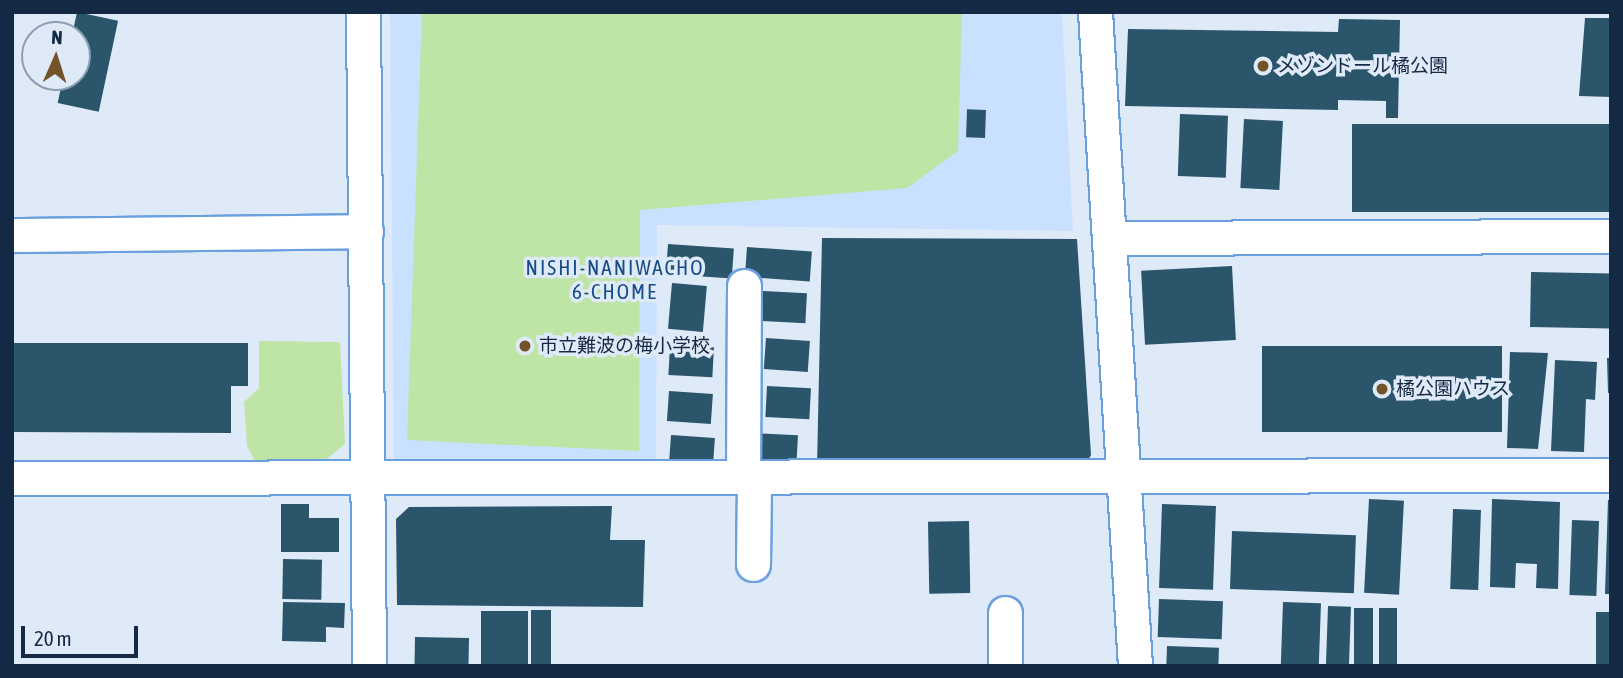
<!DOCTYPE html>
<html>
<head>
<meta charset="utf-8">
<style>
	body { margin:0 }
	#map { position:relative; width:1623px; height:678px; overflow:hidden; background:#dfeaf8; font-family:"Asap Condensed","Noto Sans JP",sans-serif }
	div>[style] { position:absolute }
	.built>* { inset:0; background:#c9e1fe }
	.green>* { inset:0; background:#bee4a6 }
	.building>* { inset:0; background:#2a556b; transform-origin:0 0 }
	.roads { filter:drop-shadow(2px 0 #6ba0df) drop-shadow(-2px 0 #6ba0df) drop-shadow(0 2px #6ba0df) drop-shadow(0 -2px #6ba0df) }
	.minor>* { height:33px; margin:-16.5px; padding:0 16.5px; transform-origin:16.5px; border-radius:16.5px; background:#fff }
	.dots>* { width:19px; height:19px; translate:-50% -50%; box-sizing:border-box; border:4px solid #dfeaf8; border-radius:50% }
	span { translate:-50% -50%; white-space:nowrap; text-align:center; line-height:1.15; -webkit-text-stroke:7px #dfeaf8; paint-order:stroke }
	.poi-label { font-size:19px; color:#142943 }
	.left { translate:0 -50%; text-align:left }
	.neighbourhood-label { font-size:21px; color:#184d85; letter-spacing:2px }
	.frame { position:absolute; inset:0; border:14px solid #142943; pointer-events:none }
	.north { position:absolute; left:21px; top:21px; width:70px; height:70px; box-sizing:border-box; background:#dfeaf8; border:2px solid #8e9db0; border-radius:50%; rotate:3deg; font-size:19px; font-weight:700; line-height:28px; text-align:center; color:#142943 }
	.north::after { content:''; display:block; margin:auto; width:24px; height:32px; background:#735429; clip-path:polygon(50% 0,100% 100%,50% 72%,0 100%) }
	.scale { position:absolute; left:21px; top:626px; width:117px; height:32px; box-sizing:border-box; border:4px solid #142943; border-top:0; padding-left:9px; font-size:21px; line-height:24px; white-space:nowrap; color:#142943; -webkit-text-stroke:5px #dfeaf8; paint-order:stroke }
</style>
</head>
<body>
<div id="map">
	<div class="built">
		<div style="clip-path:polygon(390px 12px,1062px 12px,1073px 231px,657px 225px,656px 468px,394px 462px)"></div>
	</div>
	<div class="green">
		<div style="clip-path:polygon(422px 12px,962px 12px,958px 151px,907px 188px,640px 210px,639px 451px,407px 440px)"></div>
		<div style="clip-path:polygon(259px 341px,340px 342px,345px 444px,323px 462px,254px 460px,247px 446px,244px 402px,259px 388px)"></div>
	</div>
	<div class="building">
		<div style="left:77px;top:12px;width:42px;height:93px;rotate:12deg"></div>
		<div style="clip-path:polygon(1585px 18px,1611px 18px,1611px 97px,1579px 96px)"></div>
		<div style="clip-path:polygon(1339px 19px,1400px 20px,1398px 118px,1386px 118px,1386px 101px,1338px 100px,1338px 110px,1125px 106px,1128px 29px,1338px 32px)"></div>
		<div style="left:986px;top:110px;width:28px;height:19px;rotate:92deg"></div>
		<div style="left:1180px;top:114px;width:48px;height:62px;rotate:2deg"></div>
		<div style="left:1244px;top:119px;width:39px;height:69px;rotate:3deg"></div>
		<div style="left:1352px;top:124px;width:257px;height:88px"></div>
		<div style="clip-path:polygon(822px 238px,1077px 239px,1091px 455px,1086px 464px,817px 466px)"></div>
		<div style="left:668px;top:244px;width:66px;height:30px;rotate:4deg"></div>
		<div style="left:747px;top:247px;width:65px;height:30px;rotate:4deg"></div>
		<div style="left:1232px;top:266px;width:74px;height:91px;rotate:87deg"></div>
		<div style="left:1531px;top:272px;width:80px;height:55px;rotate:1deg"></div>
		<div style="left:672px;top:283px;width:35px;height:46px;rotate:5deg"></div>
		<div style="left:763px;top:291px;width:44px;height:30px;rotate:3deg"></div>
		<div style="left:766px;top:338px;width:44px;height:31px;rotate:4deg"></div>
		<div style="clip-path:polygon(12px 343px,248px 343px,248px 386px,231px 386px,231px 433px,12px 432px)"></div>
		<div style="left:670px;top:345px;width:44px;height:30px;rotate:3deg"></div>
		<div style="left:1502px;top:346px;width:86px;height:240px;rotate:90deg"></div>
		<div style="clip-path:polygon(1510px 352px,1548px 353px,1538px 449px,1507px 448px)"></div>
		<div style="clip-path:polygon(1607px 358px,1611px 358px,1611px 393px,1608px 393px)"></div>
		<div style="clip-path:polygon(1555px 360px,1597px 362px,1595px 400px,1586px 399px,1584px 452px,1551px 451px)"></div>
		<div style="left:767px;top:386px;width:44px;height:31px;rotate:3deg"></div>
		<div style="left:669px;top:391px;width:44px;height:30px;rotate:4deg"></div>
		<div style="left:754px;top:433px;width:44px;height:30px;rotate:3deg"></div>
		<div style="left:671px;top:435px;width:44px;height:30px;rotate:4deg"></div>
		<div style="left:1369px;top:499px;width:35px;height:94px;rotate:3deg"></div>
		<div style="clip-path:polygon(1492px 499px,1560px 502px,1558px 589px,1536px 588px,1537px 564px,1516px 563px,1515px 588px,1490px 587px)"></div>
		<div style="clip-path:polygon(1608px 500px,1611px 500px,1611px 594px,1605px 594px)"></div>
		<div style="clip-path:polygon(281px 504px,309px 504px,309px 518px,339px 518px,339px 552px,281px 552px)"></div>
		<div style="left:1162px;top:504px;width:54px;height:84px;rotate:2deg"></div>
		<div style="clip-path:polygon(612px 506px,610px 540px,645px 540px,643px 607px,397px 605px,396px 519px,409px 507px)"></div>
		<div style="left:1453px;top:509px;width:28px;height:80px;rotate:2deg"></div>
		<div style="left:1572px;top:520px;width:27px;height:75px;rotate:2deg"></div>
		<div style="left:969px;top:521px;width:72px;height:41px;rotate:89deg"></div>
		<div style="left:1232px;top:531px;width:124px;height:58px;rotate:2deg"></div>
		<div style="left:283px;top:559px;width:39px;height:40px;rotate:1deg"></div>
		<div style="left:1159px;top:599px;width:64px;height:38px;rotate:2deg"></div>
		<div style="clip-path:polygon(283px 602px,345px 603px,344px 628px,326px 627px,326px 642px,282px 641px)"></div>
		<div style="left:1283px;top:602px;width:38px;height:64px;rotate:2deg"></div>
		<div style="left:1328px;top:606px;width:23px;height:60px;rotate:2deg"></div>
		<div style="left:1354px;top:608px;width:19px;height:58px"></div>
		<div style="left:1379px;top:608px;width:18px;height:58px"></div>
		<div style="left:531px;top:610px;width:20px;height:56px"></div>
		<div style="left:481px;top:611px;width:47px;height:55px"></div>
		<div style="left:1596px;top:612px;width:15px;height:54px"></div>
		<div style="left:415px;top:637px;width:54px;height:29px;rotate:1deg"></div>
		<div style="left:1167px;top:646px;width:52px;height:20px;rotate:2deg"></div>
	</div>
	<div class="roads">
		<div class="minor">
			<div style="left:363px;top:12px;width:654px;rotate:89.47deg"></div>
			<div style="left:1095px;top:12px;width:655px;rotate:86.5deg"></div>
			<div style="left:12px;top:235px;width:354px;rotate:-0.6deg"></div>
			<div style="left:1110px;top:238px;width:501px;rotate:-0.23deg"></div>
			<div style="left:743px;top:477px;width:191px;rotate:-89.7deg"></div>
			<div style="left:12px;top:478px;width:1599px;rotate:-0.11deg"></div>
			<div style="left:753px;top:564px;width:86px;rotate:-89.3deg"></div>
			<div style="left:1005px;top:613px;width:53px;rotate:90deg"></div>
		</div>
	</div>
	<div class="dots">
		<div style="left:1263px;top:66px;background:#735429"></div>
		<div style="left:525px;top:346px;background:#735429"></div>
		<div style="left:1382px;top:389px;background:#735429"></div>
	</div>
	<div class="poi-label">
		<span class="left" style="left:1277px;top:66px">メゾンドール橘公園</span>
		<span class="left" style="left:539px;top:346px">市立難波の梅小学校</span>
		<span class="left" style="left:1396px;top:389px">橘公園ハウス</span>
	</div>
	<div class="neighbourhood-label">
		<span style="left:615px;top:279px">NISHI-NANIWACHO<br>6-CHOME</span>
	</div>
	<div class="frame"></div>
	<div class="north">N</div>
	<div class="scale">20 m</div>
</div>
</body>
</html>
